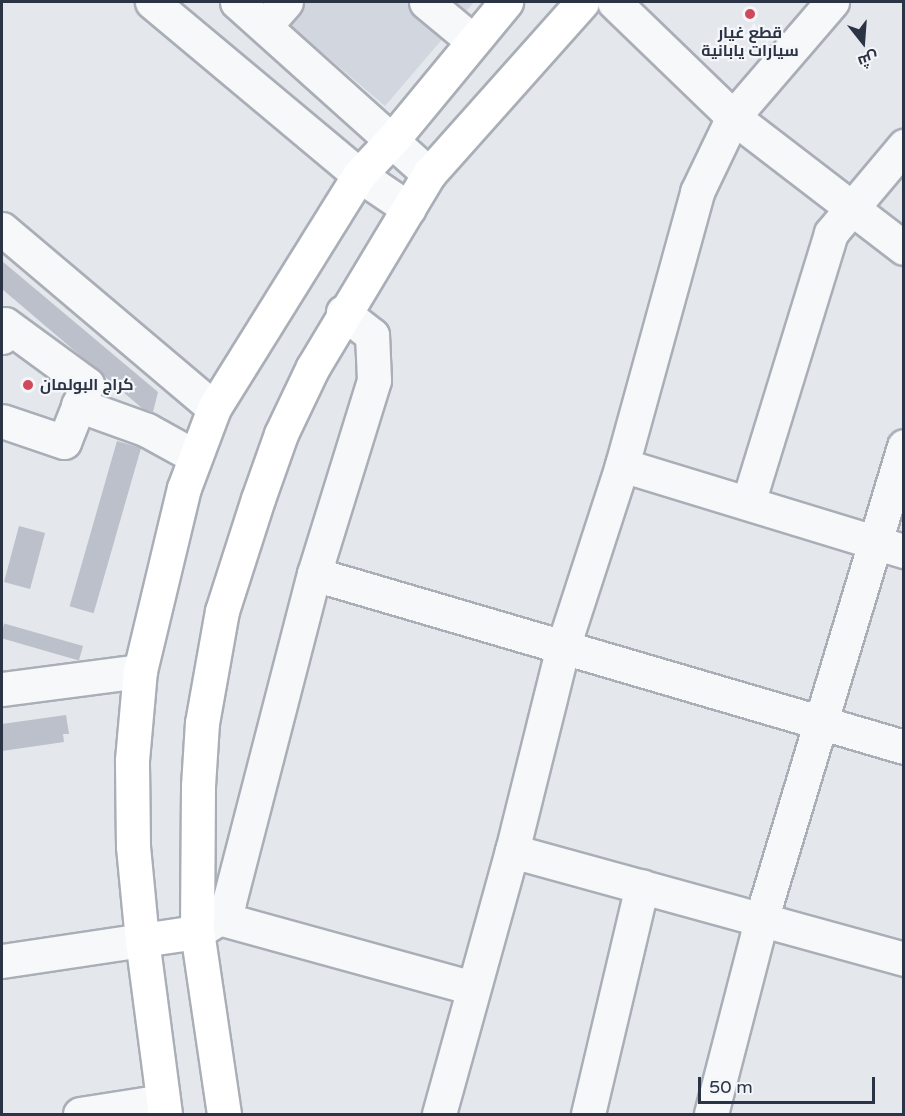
<!DOCTYPE html>
<html>
<head>
<meta charset="utf-8">
<style>
	body { margin:0 }
	#map { position:relative; width:905px; height:1116px; overflow:hidden; background:#e4e7ec; font-family:"Varela Round",Cairo,sans-serif }
	div>[style] { position:absolute }
	.built>* { inset:0; background:#d2d6de }
	.building>* { inset:0; background:#bbc0ca; transform-origin:0 0 }
	.roads { filter:drop-shadow(2px 0 #a9aeb7) drop-shadow(-2px 0 #a9aeb7) drop-shadow(0 2px #a9aeb7) drop-shadow(0 -2px #a9aeb7) }
	.minor>* { height:33px; margin:-16.5px; padding:0 16.5px; transform-origin:16.5px; border-radius:16.5px; background:#f7f8fa }
	.major>* { height:33px; margin:-16.5px; padding:0 16.5px; transform-origin:16.5px; border-radius:16.5px; background:#fff }
	.dots>* { width:16px; height:16px; translate:-50% -50%; box-sizing:border-box; border:3px solid #f4f6f9; border-radius:50% }
	span { translate:-50% -50%; white-space:nowrap; text-align:center; line-height:1.15; -webkit-text-stroke:4.5px #f4f6f9; paint-order:stroke }
	.poi-label { font-size:16px; color:#2b3445; font-weight:700 }
	.left { translate:0 -50%; text-align:left }
	.frame { position:absolute; inset:0; border:3px solid #2b3445; pointer-events:none }
	.north { position:absolute; left:833px; top:12px; width:60px; height:60px; -webkit-text-stroke:4px #f4f6f9; paint-order:stroke; rotate:163deg; font-size:16px; font-weight:700; line-height:24px; text-align:center; color:#2b3445 }
	.north::after { content:''; display:block; margin:auto; width:21px; height:27px; background:#2b3445; clip-path:polygon(50% 0,100% 100%,50% 72%,0 100%) }
	.scale { position:absolute; left:698px; top:1077px; width:177px; height:27px; box-sizing:border-box; border:3px solid #2b3445; border-top:0; padding-left:8px; font-size:18px; line-height:21px; white-space:nowrap; color:#2b3445; -webkit-text-stroke:4px #f4f6f9; paint-order:stroke }
</style>
</head>
<body>
<div id="map">
	<div class="built">
		<div style="clip-path:polygon(263px 2px,474px 2px,385px 106px)"></div>
	</div>
	<div class="building">
		<div style="clip-path:polygon(2px 261px,158px 392px,153px 412px,143px 409px,2px 289px)"></div>
		<div style="left:117px;top:441px;width:25px;height:172px;rotate:16deg"></div>
		<div style="left:19px;top:526px;width:27px;height:58px;rotate:15deg"></div>
		<div style="left:83px;top:646px;width:15px;height:82px;rotate:106deg"></div>
		<div style="clip-path:polygon(66px 715px,69px 734px,63px 734px,64px 742px,2px 751px,2px 724px)"></div>
	</div>
	<div class="roads">
		<div class="minor">
			<div style="left:152px;top:2px;width:270px;rotate:39.9deg"></div>
			<div style="left:359px;top:175px;width:60px;rotate:34.2deg"></div>
			<div style="left:237px;top:2px;width:258px;rotate:41.9deg"></div>
			<div style="left:426px;top:2px;width:61px;rotate:39.7deg"></div>
			<div style="left:614px;top:2px;width:165px;rotate:44deg"></div>
			<div style="left:733px;top:117px;width:215px;rotate:37.5deg"></div>
			<div style="left:265px;top:26px;width:32px;rotate:-49deg"></div>
			<div style="left:2px;top:229px;width:277px;rotate:40.2deg"></div>
			<div style="left:2px;top:337px;width:13px;rotate:-77deg"></div>
			<div style="left:5px;top:324px;width:102px;rotate:36.2deg"></div>
			<div style="left:87px;top:384px;width:62px;rotate:111.6deg"></div>
			<div style="left:64px;top:442px;width:65px;rotate:-161.3deg"></div>
			<div style="left:78px;top:405px;width:73px;rotate:19.9deg"></div>
			<div style="left:147px;top:430px;width:54px;rotate:29deg"></div>
			<div style="left:622px;top:465px;width:295px;rotate:17deg"></div>
			<div style="left:748px;top:503px;width:282px;rotate:-72.9deg"></div>
			<div style="left:831px;top:233px;width:114px;rotate:-50deg"></div>
			<div style="left:314px;top:574px;width:615px;rotate:16.34deg"></div>
			<div style="left:2px;top:689px;width:139px;rotate:-7.4deg"></div>
			<div style="left:512px;top:851px;width:407px;rotate:15.4deg"></div>
			<div style="left:219px;top:918px;width:264px;rotate:15.4deg"></div>
			<div style="left:197px;top:932px;width:26px;rotate:-32deg"></div>
			<div style="left:219px;top:918px;width:19px;rotate:-58deg"></div>
			<div style="left:229px;top:902px;width:339px;rotate:-75.5deg"></div>
			<div style="left:314px;top:574px;width:203px;rotate:-72.8deg"></div>
			<div style="left:374px;top:380px;width:45px;rotate:-92.5deg"></div>
			<div style="left:372px;top:335px;width:37px;rotate:-142deg"></div>
			<div style="left:2px;top:961px;width:142px;rotate:-8.5deg"></div>
			<div style="left:80px;top:1114px;width:84px;rotate:-8.9deg"></div>
			<div style="left:439px;top:1114px;width:273px;rotate:-74.5deg"></div>
			<div style="left:512px;top:851px;width:210px;rotate:-76deg"></div>
			<div style="left:563px;top:647px;width:191px;rotate:-72deg"></div>
			<div style="left:622px;top:465px;width:283px;rotate:-74.6deg"></div>
			<div style="left:697px;top:192px;width:83px;rotate:-64.4deg"></div>
			<div style="left:733px;top:117px;width:152px;rotate:-49.3deg"></div>
			<div style="left:588px;top:1114px;width:234px;rotate:-76.7deg"></div>
			<div style="left:711px;top:1114px;width:200px;rotate:-75.5deg"></div>
			<div style="left:761px;top:920px;width:495px;rotate:-73.2deg"></div>
		</div>
		<div class="major">
			<div style="left:142px;top:940px;width:56px;rotate:-8.3deg"></div>
			<div style="left:165px;top:1114px;width:176px;rotate:-97.5deg"></div>
			<div style="left:142px;top:940px;width:94px;rotate:-95.5deg"></div>
			<div style="left:133px;top:846px;width:86px;rotate:-90.7deg"></div>
			<div style="left:132px;top:760px;width:89px;rotate:-84.9deg"></div>
			<div style="left:140px;top:671px;width:188px;rotate:-76.5deg"></div>
			<div style="left:184px;top:488px;width:85px;rotate:-69.4deg"></div>
			<div style="left:214px;top:408px;width:274px;rotate:-58.1deg"></div>
			<div style="left:359px;top:175px;width:50px;rotate:-46.6deg"></div>
			<div style="left:393px;top:139px;width:178px;rotate:-50.5deg"></div>
			<div style="left:224px;top:1114px;width:184px;rotate:-98.4deg"></div>
			<div style="left:197px;top:932px;width:146px;rotate:-89.6deg"></div>
			<div style="left:198px;top:786px;width:63px;rotate:-86.4deg"></div>
			<div style="left:202px;top:723px;width:114px;rotate:-79.9deg"></div>
			<div style="left:222px;top:611px;width:118px;rotate:-72.2deg"></div>
			<div style="left:258px;top:499px;width:69px;rotate:-70.5deg"></div>
			<div style="left:281px;top:434px;width:74px;rotate:-64.5deg"></div>
			<div style="left:313px;top:367px;width:225px;rotate:-59deg"></div>
			<div style="left:429px;top:174px;width:230px;rotate:-48.3deg"></div>
		</div>
	</div>
	<div class="dots">
		<div style="left:750px;top:14px;background:#d1495b"></div>
		<div style="left:28px;top:385px;background:#d1495b"></div>
	</div>
	<div class="poi-label">
		<span style="left:750px;top:42px">قطع غيار<br>سيارات يابانية</span>
		<span class="left" style="left:40px;top:385px">كراج البولمان</span>
	</div>
	<div class="frame"></div>
	<div class="north">ش</div>
	<div class="scale">50 m</div>
</div>
</body>
</html>
